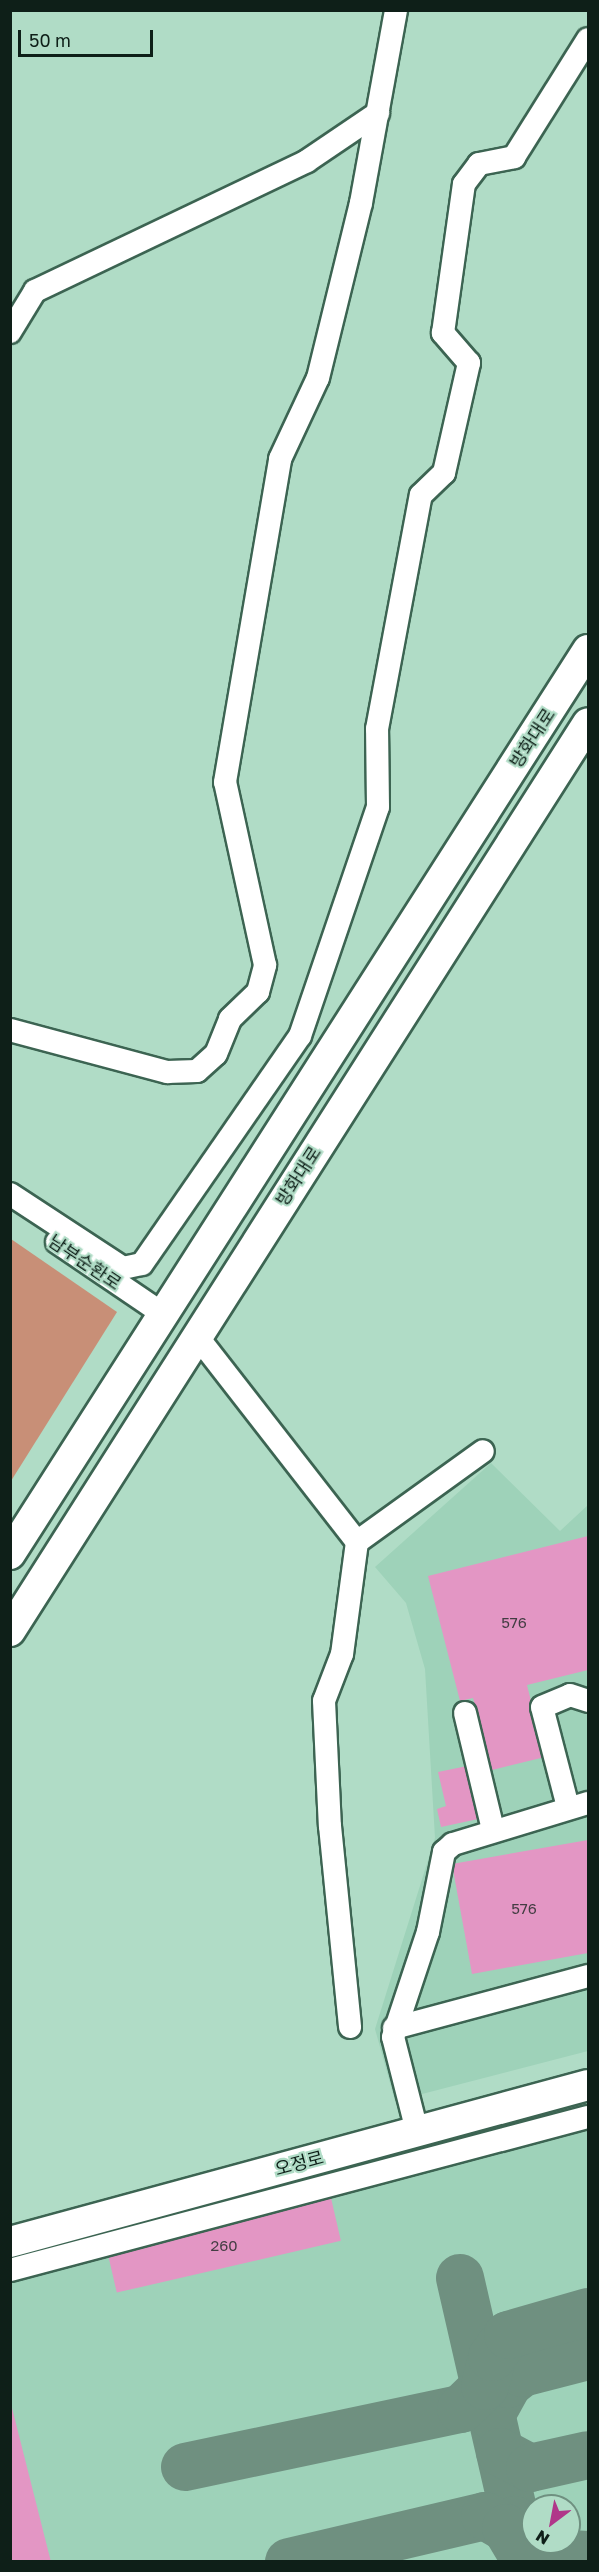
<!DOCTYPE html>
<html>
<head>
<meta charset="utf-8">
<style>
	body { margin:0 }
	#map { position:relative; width:599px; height:2572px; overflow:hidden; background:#b0dcc6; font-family:"Golos Text","Noto Sans KR",sans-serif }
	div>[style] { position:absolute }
	.built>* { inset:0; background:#9ed2b9 }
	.green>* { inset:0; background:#c88f77 }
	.taxiway>* { height:48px; margin:-24px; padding:0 24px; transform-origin:24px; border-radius:24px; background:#6f9080 }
	.building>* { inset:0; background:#e396c4; transform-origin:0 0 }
	.roads { filter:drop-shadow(2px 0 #3c6452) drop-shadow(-2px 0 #3c6452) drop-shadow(0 2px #3c6452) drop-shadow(0 -2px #3c6452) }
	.minor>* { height:22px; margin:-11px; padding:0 11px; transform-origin:11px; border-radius:11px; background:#fff }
	.major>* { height:30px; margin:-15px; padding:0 15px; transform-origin:15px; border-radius:15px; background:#fff }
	span { translate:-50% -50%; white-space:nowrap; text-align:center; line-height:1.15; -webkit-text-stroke:4.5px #b0dcc6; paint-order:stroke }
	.number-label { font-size:15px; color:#433d43 }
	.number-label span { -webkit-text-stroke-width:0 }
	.street-label { font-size:18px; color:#0e1f18 }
	.frame { position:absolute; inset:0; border:12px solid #0e1f18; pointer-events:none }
	.north { position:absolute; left:521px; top:2494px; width:60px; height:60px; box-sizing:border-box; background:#b0dcc6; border:2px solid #6f9080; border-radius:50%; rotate:212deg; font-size:16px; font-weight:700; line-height:24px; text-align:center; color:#0e1f18 }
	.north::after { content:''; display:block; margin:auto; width:21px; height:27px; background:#b03689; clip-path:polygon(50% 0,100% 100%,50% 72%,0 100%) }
	.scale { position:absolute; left:18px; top:30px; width:135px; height:27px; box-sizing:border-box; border:3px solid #0e1f18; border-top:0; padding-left:8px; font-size:18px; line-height:21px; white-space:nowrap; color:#0e1f18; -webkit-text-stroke:4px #b0dcc6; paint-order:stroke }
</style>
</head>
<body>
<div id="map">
	<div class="built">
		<div style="clip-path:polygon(491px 1463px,560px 1531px,588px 1505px,588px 2051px,395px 2101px,375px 2029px,435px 1838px,425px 1669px,406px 1603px,375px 1567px)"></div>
		<div style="clip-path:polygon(evenodd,588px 2107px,588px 2561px,11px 2562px,11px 2257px,588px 2107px,533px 2506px,569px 2506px,569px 2542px,533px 2542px,533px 2506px)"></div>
	</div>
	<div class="green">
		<div style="clip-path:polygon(11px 1239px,117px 1312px,11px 1481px)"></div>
	</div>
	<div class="taxiway">
		<div style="left:460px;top:2278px;width:291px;rotate:77.1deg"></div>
		<div style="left:491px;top:2415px;width:35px;rotate:-61deg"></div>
		<div style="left:508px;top:2384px;width:18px;rotate:-38deg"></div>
		<div style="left:522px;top:2373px;width:68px;rotate:-14.4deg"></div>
		<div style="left:500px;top:2452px;width:34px;rotate:28deg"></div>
		<div style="left:530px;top:2468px;width:59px;rotate:-12.6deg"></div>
		<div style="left:185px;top:2467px;width:282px;rotate:-11.9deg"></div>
		<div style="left:461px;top:2409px;width:33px;rotate:-44deg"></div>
		<div style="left:485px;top:2386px;width:30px;rotate:-76deg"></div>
		<div style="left:492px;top:2357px;width:27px;rotate:-54deg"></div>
		<div style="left:508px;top:2335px;width:83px;rotate:-16deg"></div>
		<div style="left:515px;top:2520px;width:22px;rotate:54deg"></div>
		<div style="left:528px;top:2538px;width:27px;rotate:34deg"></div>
		<div style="left:550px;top:2553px;width:38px;rotate:3deg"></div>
		<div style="left:289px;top:2562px;width:201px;rotate:-13.2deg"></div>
		<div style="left:485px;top:2516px;width:24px;rotate:30deg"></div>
		<div style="left:506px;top:2528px;width:33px;rotate:59deg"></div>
	</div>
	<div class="building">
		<div style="clip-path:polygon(588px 1536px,588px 1670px,527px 1685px,545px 1757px,492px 1770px,473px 1698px,460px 1701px,428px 1576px)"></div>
		<div style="clip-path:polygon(472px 1765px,483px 1818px,441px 1827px,437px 1809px,446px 1806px,438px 1772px)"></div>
		<div style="clip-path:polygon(588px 1840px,588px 1953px,472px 1974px,452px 1864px)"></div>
		<div style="left:331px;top:2198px;width:44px;height:230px;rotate:77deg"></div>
		<div style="clip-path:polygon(11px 2404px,51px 2562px,10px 2562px)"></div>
	</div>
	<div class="roads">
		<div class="minor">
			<div style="left:10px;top:332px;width:48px;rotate:-58.6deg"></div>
			<div style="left:35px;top:291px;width:301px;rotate:-25.5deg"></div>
			<div style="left:307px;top:161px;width:86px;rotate:-34.1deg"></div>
			<div style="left:10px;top:1030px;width:163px;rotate:15deg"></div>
			<div style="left:167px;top:1072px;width:30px;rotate:-2deg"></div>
			<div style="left:197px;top:1071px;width:25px;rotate:-42deg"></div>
			<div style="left:216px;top:1054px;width:38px;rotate:-68deg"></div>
			<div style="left:230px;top:1019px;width:39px;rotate:-44deg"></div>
			<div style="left:258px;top:992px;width:28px;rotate:-75deg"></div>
			<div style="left:265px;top:965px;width:187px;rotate:-102.3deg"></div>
			<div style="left:225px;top:782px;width:328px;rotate:-80.3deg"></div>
			<div style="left:280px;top:459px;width:89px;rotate:-64.9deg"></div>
			<div style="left:318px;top:378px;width:180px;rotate:-76.2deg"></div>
			<div style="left:361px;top:203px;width:196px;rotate:-79.7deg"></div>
			<div style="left:10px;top:1194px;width:135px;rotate:33.2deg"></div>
			<div style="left:123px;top:1268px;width:19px;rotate:-12deg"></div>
			<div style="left:142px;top:1264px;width:277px;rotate:-55.3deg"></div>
			<div style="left:300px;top:1036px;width:242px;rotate:-71.2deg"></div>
			<div style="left:378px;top:807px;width:78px;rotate:-90.7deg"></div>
			<div style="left:377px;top:729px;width:238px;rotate:-79.4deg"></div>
			<div style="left:421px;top:495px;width:32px;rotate:-44deg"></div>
			<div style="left:444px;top:473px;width:113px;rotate:-77.2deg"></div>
			<div style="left:469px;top:363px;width:40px;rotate:-131deg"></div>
			<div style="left:443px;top:333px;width:150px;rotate:-82deg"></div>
			<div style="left:464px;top:184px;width:25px;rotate:-53deg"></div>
			<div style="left:479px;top:164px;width:36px;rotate:-11deg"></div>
			<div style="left:514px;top:157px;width:139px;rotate:-57.9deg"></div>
			<div style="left:57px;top:1242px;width:125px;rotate:34.2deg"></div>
			<div style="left:196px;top:1335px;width:262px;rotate:52.1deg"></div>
			<div style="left:357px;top:1542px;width:113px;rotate:97.6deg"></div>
			<div style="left:342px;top:1654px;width:50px;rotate:111deg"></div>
			<div style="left:324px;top:1701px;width:125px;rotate:87.3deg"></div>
			<div style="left:330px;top:1826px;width:202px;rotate:84.3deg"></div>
			<div style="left:357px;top:1542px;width:155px;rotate:-35.8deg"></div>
			<div style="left:465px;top:1713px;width:120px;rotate:76.5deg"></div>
			<div style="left:568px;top:1807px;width:103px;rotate:-104.6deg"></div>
			<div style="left:542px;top:1707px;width:30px;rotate:-23deg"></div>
			<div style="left:570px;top:1695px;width:19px;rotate:18deg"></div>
			<div style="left:394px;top:2028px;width:201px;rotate:-15deg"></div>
			<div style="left:417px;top:2131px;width:97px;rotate:-104.3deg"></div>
			<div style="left:393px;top:2037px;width:111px;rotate:-71.6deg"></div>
			<div style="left:428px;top:1932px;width:82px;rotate:-78.7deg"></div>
			<div style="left:444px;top:1852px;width:12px;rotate:-42deg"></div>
			<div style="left:453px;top:1844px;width:141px;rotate:-16.9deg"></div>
			<div style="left:10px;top:2270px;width:598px;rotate:-14.83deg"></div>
		</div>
		<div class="major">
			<div style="left:10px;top:1554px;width:1073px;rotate:-57.41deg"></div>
			<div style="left:10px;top:1631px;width:1076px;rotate:-57.52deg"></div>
			<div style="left:10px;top:2242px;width:599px;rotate:-15.2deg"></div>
		</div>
	</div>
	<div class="number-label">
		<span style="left:514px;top:1623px">576</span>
		<span style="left:524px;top:1909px">576</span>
		<span style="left:224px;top:2246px">260</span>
	</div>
	<div class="street-label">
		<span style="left:532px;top:738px;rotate:-57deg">방화대로</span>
		<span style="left:298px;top:1176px;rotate:-57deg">방화대로</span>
		<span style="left:85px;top:1262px;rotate:34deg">남부순환로</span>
		<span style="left:299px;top:2163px;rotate:-15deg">오정로</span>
	</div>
	<div class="frame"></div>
	<div class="north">N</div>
	<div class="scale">50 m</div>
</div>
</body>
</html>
